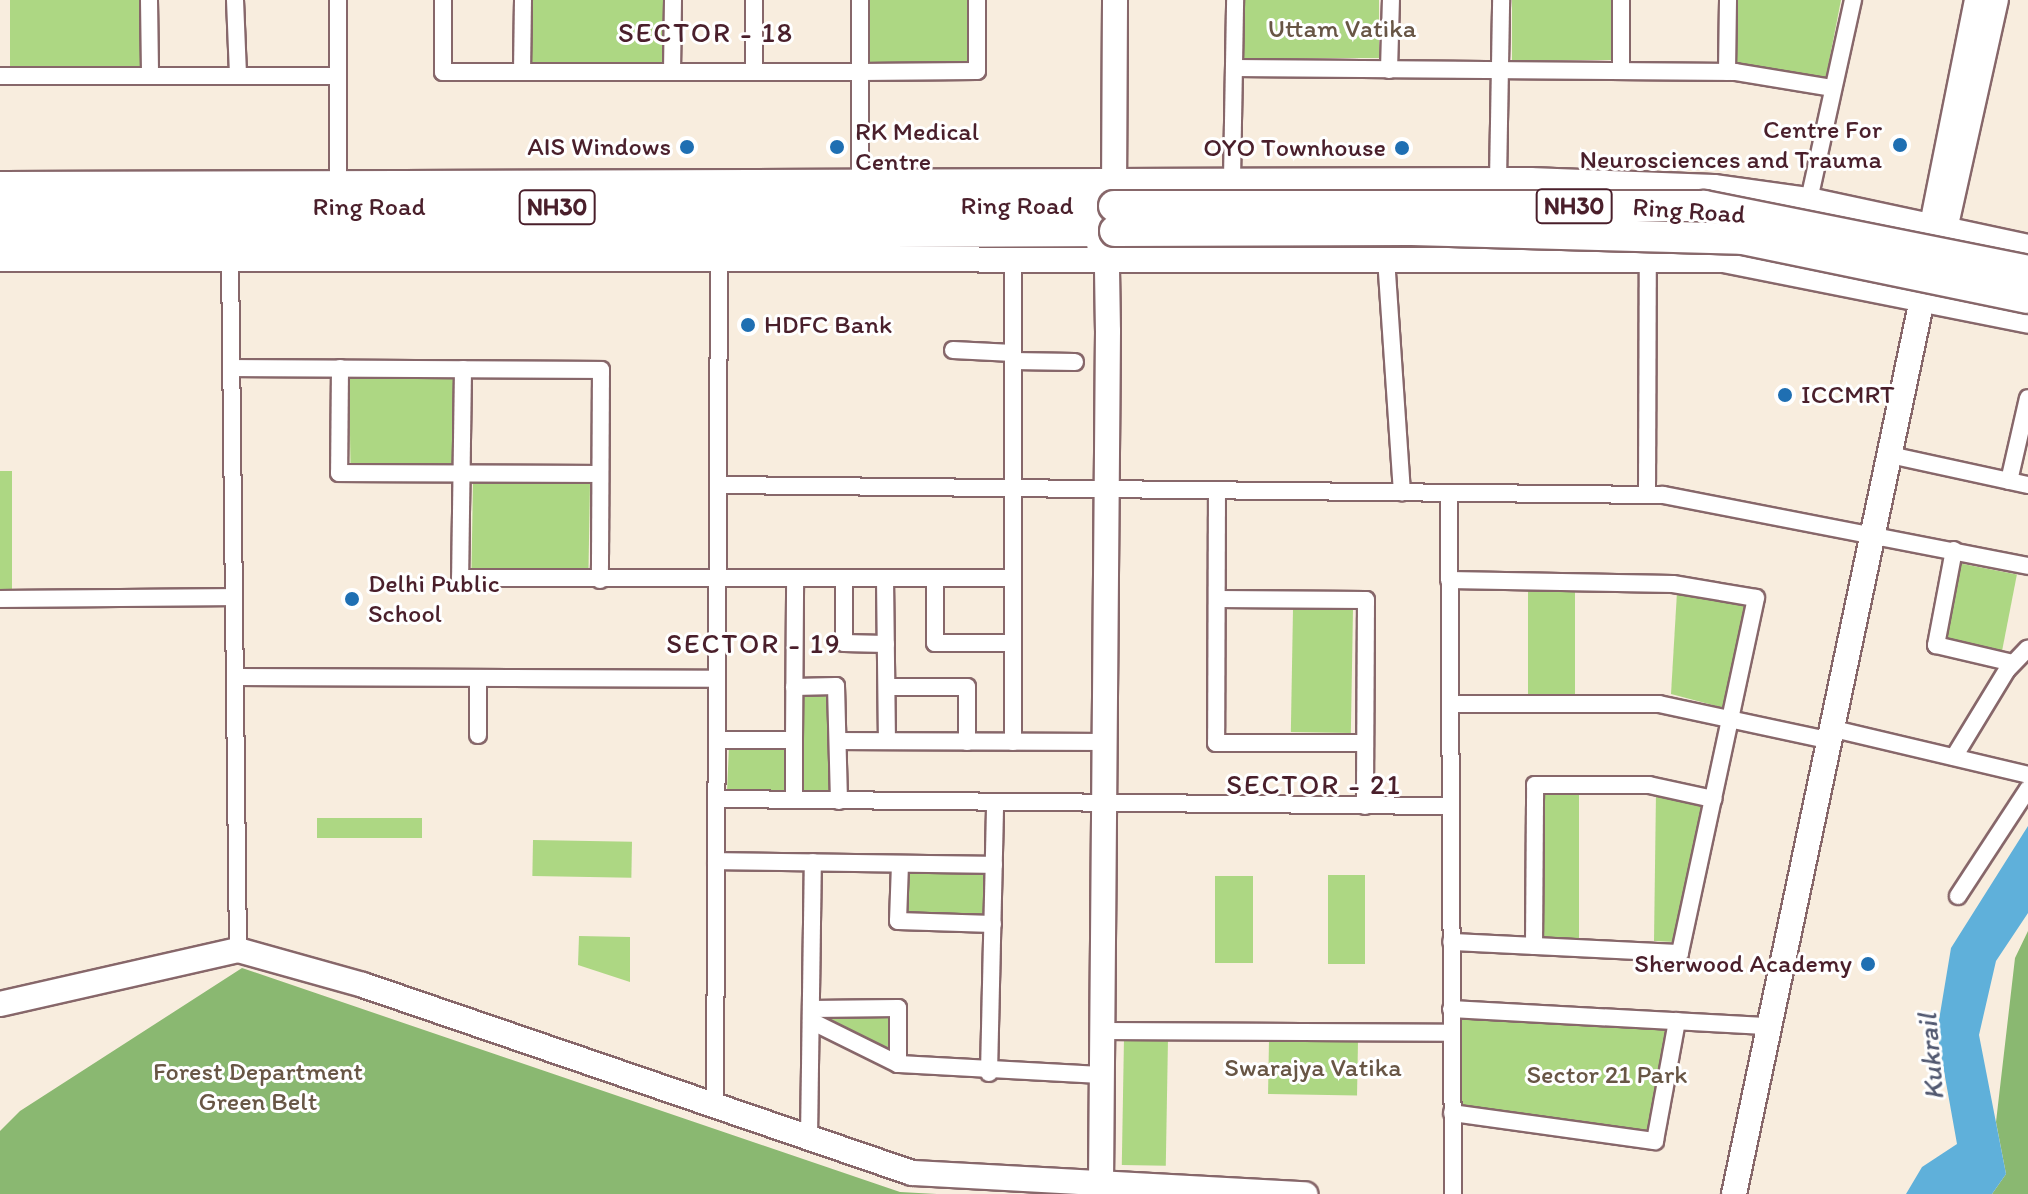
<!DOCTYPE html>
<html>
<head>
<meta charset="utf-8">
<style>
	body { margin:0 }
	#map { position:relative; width:2028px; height:1194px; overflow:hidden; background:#f8edde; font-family:Itim,sans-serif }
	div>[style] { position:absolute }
	.green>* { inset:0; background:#add783; transform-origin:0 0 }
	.forest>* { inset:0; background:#8ab871 }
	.water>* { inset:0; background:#5fb0da }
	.roads { filter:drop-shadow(2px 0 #87676a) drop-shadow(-2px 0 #87676a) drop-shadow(0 2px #87676a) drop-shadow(0 -2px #87676a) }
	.street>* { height:16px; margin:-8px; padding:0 8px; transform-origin:8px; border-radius:8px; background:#fff }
	.secondary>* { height:24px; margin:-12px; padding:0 12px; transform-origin:12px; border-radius:12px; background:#fff }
	.highway>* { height:30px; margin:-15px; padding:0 15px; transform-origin:15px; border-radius:15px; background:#fff }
	.bridges { filter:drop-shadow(2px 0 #87676a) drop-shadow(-2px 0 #87676a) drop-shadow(0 2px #87676a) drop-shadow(0 -2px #87676a) }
	.highway-bridge>* { height:30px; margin:-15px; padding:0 15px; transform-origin:15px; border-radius:15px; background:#fff }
	.dots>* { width:22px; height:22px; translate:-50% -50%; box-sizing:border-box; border:4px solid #fff; border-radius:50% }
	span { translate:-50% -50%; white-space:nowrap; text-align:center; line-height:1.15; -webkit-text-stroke:6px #fff; paint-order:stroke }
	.shield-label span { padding:2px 6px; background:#fff; border:2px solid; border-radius:6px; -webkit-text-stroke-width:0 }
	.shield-label { font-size:24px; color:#4a1f2b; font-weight:700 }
	.park-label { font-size:26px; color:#685645 }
	.poi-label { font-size:26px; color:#4a1f2b }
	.right { translate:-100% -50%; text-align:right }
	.left { translate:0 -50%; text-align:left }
	.street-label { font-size:26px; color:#4a1f2b }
	.neighbourhood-label { font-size:28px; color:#4a1f2b; letter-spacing:2px }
	.water-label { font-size:28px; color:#525971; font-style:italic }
</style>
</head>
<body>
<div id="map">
	<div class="green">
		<div style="left:10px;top:0;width:131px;height:66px"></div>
		<div style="left:530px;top:0;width:133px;height:66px"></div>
		<div style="left:868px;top:0;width:103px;height:64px"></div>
		<div style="left:1244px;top:0;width:135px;height:58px"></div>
		<div style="left:1512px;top:0;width:100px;height:60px"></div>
		<div style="clip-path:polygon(1738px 0,1841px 0,1826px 77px,1736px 64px)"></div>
		<div style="left:453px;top:377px;width:86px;height:104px;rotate:89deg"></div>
		<div style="left:0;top:471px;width:12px;height:118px"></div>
		<div style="left:473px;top:482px;width:117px;height:87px;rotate:1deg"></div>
		<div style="left:1958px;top:563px;width:60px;height:80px;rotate:11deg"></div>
		<div style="left:1528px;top:591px;width:47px;height:105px"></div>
		<div style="clip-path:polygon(1677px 592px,1747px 605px,1724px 708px,1671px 694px)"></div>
		<div style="left:1293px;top:609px;width:60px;height:123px;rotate:1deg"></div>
		<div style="clip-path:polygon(831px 692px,830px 794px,727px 792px,729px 746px,797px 745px,798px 693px)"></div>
		<div style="left:1543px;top:792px;width:36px;height:148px"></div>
		<div style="clip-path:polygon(1656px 792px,1705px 803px,1675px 942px,1654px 941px)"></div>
		<div style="left:422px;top:818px;width:20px;height:105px;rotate:90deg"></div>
		<div style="left:533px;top:840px;width:99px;height:36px;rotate:1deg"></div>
		<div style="left:907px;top:873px;width:78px;height:42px;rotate:1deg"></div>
		<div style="left:1328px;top:875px;width:37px;height:89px"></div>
		<div style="left:1215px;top:876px;width:38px;height:87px"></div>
		<div style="clip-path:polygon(579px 936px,630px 937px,630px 982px,578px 965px)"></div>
		<div style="clip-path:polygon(888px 1015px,889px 1053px,825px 1017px)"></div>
		<div style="clip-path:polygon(1462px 1018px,1667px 1029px,1648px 1132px,1461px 1105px)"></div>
		<div style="left:1124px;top:1038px;width:44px;height:127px;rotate:1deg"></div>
		<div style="left:1269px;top:1040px;width:89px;height:54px;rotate:1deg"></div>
	</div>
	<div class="forest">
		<div style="clip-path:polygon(2028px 931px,2028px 1194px,1992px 1194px,2006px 1174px,1996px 1122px,2015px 958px)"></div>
		<div style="clip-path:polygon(242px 968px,900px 1192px,937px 1194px,0 1194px,0 1131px,20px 1111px)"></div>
	</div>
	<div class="water">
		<div style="clip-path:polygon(2028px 826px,2028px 913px,1996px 961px,1979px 1035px,2006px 1174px,1992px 1194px,1906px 1194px,1922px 1167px,1957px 1144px,1937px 1032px,1951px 948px)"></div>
	</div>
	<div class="roads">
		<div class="street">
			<div style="left:149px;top:0;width:76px;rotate:89.2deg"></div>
			<div style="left:235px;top:0;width:76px;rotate:87.7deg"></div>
			<div style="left:338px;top:0;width:183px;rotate:90deg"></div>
			<div style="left:443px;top:0;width:72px;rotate:90deg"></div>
			<div style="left:443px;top:72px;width:417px"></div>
			<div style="left:860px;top:72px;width:117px;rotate:-0.5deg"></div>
			<div style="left:977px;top:71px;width:71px;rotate:-90deg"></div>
			<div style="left:1234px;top:68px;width:501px;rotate:0.46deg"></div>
			<div style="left:1735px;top:72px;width:99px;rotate:9.3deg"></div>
			<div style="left:1389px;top:70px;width:70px;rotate:-88.4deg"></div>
			<div style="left:1621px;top:71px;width:71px;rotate:-90deg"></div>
			<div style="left:522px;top:72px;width:72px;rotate:-89.2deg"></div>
			<div style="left:672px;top:72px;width:72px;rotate:-89.2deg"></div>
			<div style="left:754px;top:72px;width:72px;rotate:-90deg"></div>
			<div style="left:1727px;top:72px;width:72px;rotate:-89.2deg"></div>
			<div style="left:0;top:76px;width:338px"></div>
			<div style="left:1232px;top:179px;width:179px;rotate:-89deg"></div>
			<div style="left:1498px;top:180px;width:180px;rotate:-89deg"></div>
			<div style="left:860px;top:181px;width:181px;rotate:-90deg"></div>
			<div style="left:1809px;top:200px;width:205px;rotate:-77.6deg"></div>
			<div style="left:230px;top:258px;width:692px;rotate:89.34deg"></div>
			<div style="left:1386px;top:258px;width:235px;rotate:86.1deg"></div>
			<div style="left:953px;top:350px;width:60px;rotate:2.9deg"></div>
			<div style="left:1013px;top:361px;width:62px;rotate:0.9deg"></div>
			<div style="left:231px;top:368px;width:370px;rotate:0.3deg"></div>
			<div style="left:601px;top:370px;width:210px;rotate:90.3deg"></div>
			<div style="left:340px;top:368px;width:105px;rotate:90.5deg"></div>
			<div style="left:339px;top:473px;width:261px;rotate:0.2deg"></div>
			<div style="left:463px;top:369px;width:209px;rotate:90.8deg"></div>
			<div style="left:460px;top:578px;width:552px"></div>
			<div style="left:1890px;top:455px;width:141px;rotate:12.3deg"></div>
			<div style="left:2009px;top:481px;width:85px;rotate:-77.1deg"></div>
			<div style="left:718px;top:485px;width:945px;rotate:0.61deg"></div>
			<div style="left:1663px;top:495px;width:372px;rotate:11deg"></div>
			<div style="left:1217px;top:490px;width:253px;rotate:90.2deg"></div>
			<div style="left:1216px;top:743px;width:149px"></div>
			<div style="left:1449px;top:493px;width:701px;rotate:89.67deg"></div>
			<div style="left:1647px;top:494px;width:235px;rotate:-89.8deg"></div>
			<div style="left:1954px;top:550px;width:97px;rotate:100.7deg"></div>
			<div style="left:1936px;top:645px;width:79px;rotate:13.2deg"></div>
			<div style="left:885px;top:579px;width:162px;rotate:89.3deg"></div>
			<div style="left:935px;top:579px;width:64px;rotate:90deg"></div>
			<div style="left:935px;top:643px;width:78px"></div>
			<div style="left:844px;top:580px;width:63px;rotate:90deg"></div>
			<div style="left:844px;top:643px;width:42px;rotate:1.4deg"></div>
			<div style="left:1449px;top:580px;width:224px;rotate:1deg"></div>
			<div style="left:1673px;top:584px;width:84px;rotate:9.6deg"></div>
			<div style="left:1756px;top:598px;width:363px;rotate:102.1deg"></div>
			<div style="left:1680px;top:953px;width:229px;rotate:-177.2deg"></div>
			<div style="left:0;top:599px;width:234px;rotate:-0.5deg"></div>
			<div style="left:1217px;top:599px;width:149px;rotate:0.4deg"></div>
			<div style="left:1366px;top:600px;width:206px;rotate:90.3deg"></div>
			<div style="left:235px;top:677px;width:482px;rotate:0.2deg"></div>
			<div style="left:794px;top:687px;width:42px;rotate:-1.4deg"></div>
			<div style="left:836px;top:686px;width:115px;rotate:88.5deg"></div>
			<div style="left:887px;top:687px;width:80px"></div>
			<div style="left:967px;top:687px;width:55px;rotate:90deg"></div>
			<div style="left:1450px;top:704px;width:209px"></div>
			<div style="left:1659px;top:704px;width:176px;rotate:12.1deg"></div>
			<div style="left:1834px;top:729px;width:199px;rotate:13.3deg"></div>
			<div style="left:478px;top:735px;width:56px;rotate:-90deg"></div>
			<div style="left:717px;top:740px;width:77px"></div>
			<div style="left:794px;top:740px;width:160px;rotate:-89.6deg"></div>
			<div style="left:794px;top:740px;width:60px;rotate:90deg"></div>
			<div style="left:838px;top:741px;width:267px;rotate:0.2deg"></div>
			<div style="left:1013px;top:742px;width:486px;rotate:-90deg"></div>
			<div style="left:1954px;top:757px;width:102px;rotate:-58.7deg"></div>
			<div style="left:2007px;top:670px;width:30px;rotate:-46deg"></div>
			<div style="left:717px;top:799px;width:733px;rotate:0.55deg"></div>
			<div style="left:716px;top:861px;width:278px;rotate:0.8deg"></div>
			<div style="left:900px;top:864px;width:57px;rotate:92deg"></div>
			<div style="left:898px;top:921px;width:95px;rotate:1.8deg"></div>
			<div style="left:1958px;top:896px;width:128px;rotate:-56.8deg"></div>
			<div style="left:1534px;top:946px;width:161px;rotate:-89.6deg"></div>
			<div style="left:1535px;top:785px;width:114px"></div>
			<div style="left:1649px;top:785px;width:66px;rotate:12.3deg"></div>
			<div style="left:811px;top:1009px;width:87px;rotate:-0.7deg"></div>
			<div style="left:898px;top:1008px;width:56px;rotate:90deg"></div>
			<div style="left:1451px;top:1009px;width:319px;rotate:3.1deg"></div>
			<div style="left:811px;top:1021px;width:97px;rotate:26.3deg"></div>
			<div style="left:898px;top:1064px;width:204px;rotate:3.1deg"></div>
			<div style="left:1103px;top:1031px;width:349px;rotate:0.3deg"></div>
			<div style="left:989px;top:1073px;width:270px;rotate:-88.7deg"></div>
			<div style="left:715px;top:1106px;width:849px;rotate:-89.73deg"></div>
			<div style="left:1452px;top:1113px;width:205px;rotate:7.9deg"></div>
			<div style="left:1655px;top:1141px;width:122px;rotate:-79.6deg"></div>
			<div style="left:809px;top:1138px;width:276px;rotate:-89.2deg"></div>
		</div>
		<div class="secondary">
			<div style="left:0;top:184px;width:1530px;rotate:-0.15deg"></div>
			<div style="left:1530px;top:180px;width:184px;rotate:2.2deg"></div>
			<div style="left:1714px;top:187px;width:96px;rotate:7.8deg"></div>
			<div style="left:1809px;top:200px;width:224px;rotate:12.1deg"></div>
			<div style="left:1114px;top:194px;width:194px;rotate:-89.7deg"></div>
			<div style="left:1929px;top:240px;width:245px;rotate:-78.7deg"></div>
			<div style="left:1942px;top:243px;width:249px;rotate:-77.5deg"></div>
			<div style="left:1099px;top:244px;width:26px;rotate:72deg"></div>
			<div style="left:1107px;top:269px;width:62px;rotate:89.1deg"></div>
			<div style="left:1108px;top:331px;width:852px;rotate:90.47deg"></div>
			<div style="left:0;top:259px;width:1724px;rotate:0.03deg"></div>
			<div style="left:1724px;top:260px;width:310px;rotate:11.3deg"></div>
			<div style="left:0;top:1004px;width:244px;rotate:-12.8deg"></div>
			<div style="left:238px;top:950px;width:130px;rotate:15.6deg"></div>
			<div style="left:363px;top:985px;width:580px;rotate:18.9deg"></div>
			<div style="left:912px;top:1173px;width:394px;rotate:3.1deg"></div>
			<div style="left:1734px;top:1194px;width:929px;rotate:-78.13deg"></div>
		</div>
		<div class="highway">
			<div style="left:0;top:209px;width:1114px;rotate:-0.15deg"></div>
			<div style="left:0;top:236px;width:1115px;rotate:-0.26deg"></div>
		</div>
	</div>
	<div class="bridges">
		<div class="highway-bridge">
			<div style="left:1114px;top:206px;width:590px"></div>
			<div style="left:1704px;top:206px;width:330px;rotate:11.3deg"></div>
			<div style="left:1115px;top:231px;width:293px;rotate:-0.2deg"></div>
			<div style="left:1408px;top:230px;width:335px;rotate:1.5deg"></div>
			<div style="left:1743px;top:239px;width:291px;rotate:11.7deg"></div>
		</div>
	</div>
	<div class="dots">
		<div style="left:1900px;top:145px;background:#1f6fb2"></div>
		<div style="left:687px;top:147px;background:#1f6fb2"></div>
		<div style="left:837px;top:147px;background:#1f6fb2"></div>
		<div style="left:1402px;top:148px;background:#1f6fb2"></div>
		<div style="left:748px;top:325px;background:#1f6fb2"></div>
		<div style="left:1785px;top:395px;background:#1f6fb2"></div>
		<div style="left:352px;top:599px;background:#1f6fb2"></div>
		<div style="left:1868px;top:964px;background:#1f6fb2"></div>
	</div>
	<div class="shield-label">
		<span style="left:1574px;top:206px">NH30</span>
		<span style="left:557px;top:207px">NH30</span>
	</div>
	<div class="park-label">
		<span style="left:1342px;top:29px">Uttam Vatika</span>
		<span style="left:1313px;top:1068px">Swarajya Vatika</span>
		<span style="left:258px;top:1087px">Forest Department<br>Green Belt</span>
		<span style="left:1607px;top:1075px">Sector 21 Park</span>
	</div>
	<div class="poi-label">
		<span class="right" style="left:1882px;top:145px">Centre For<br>Neurosciences and Trauma</span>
		<span class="left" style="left:855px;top:147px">RK Medical<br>Centre</span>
		<span class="right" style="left:671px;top:147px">AIS Windows</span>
		<span class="right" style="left:1386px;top:148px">OYO Townhouse</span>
		<span class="left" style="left:764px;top:325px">HDFC Bank</span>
		<span class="left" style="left:1801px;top:395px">ICCMRT</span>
		<span class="left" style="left:368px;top:599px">Delhi Public<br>School</span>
		<span class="right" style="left:1852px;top:964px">Sherwood Academy</span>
	</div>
	<div class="street-label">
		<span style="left:1017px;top:206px">Ring Road</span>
		<span style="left:369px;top:207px">Ring Road</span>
		<span style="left:1689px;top:211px;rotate:4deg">Ring Road</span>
	</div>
	<div class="neighbourhood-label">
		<span style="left:706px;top:32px">SECTOR - 18</span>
		<span style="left:754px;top:643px">SECTOR - 19</span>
		<span style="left:1314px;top:784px">SECTOR - 21</span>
	</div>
	<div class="water-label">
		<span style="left:1930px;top:1057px;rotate:-95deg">Kukrail</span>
	</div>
</div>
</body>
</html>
